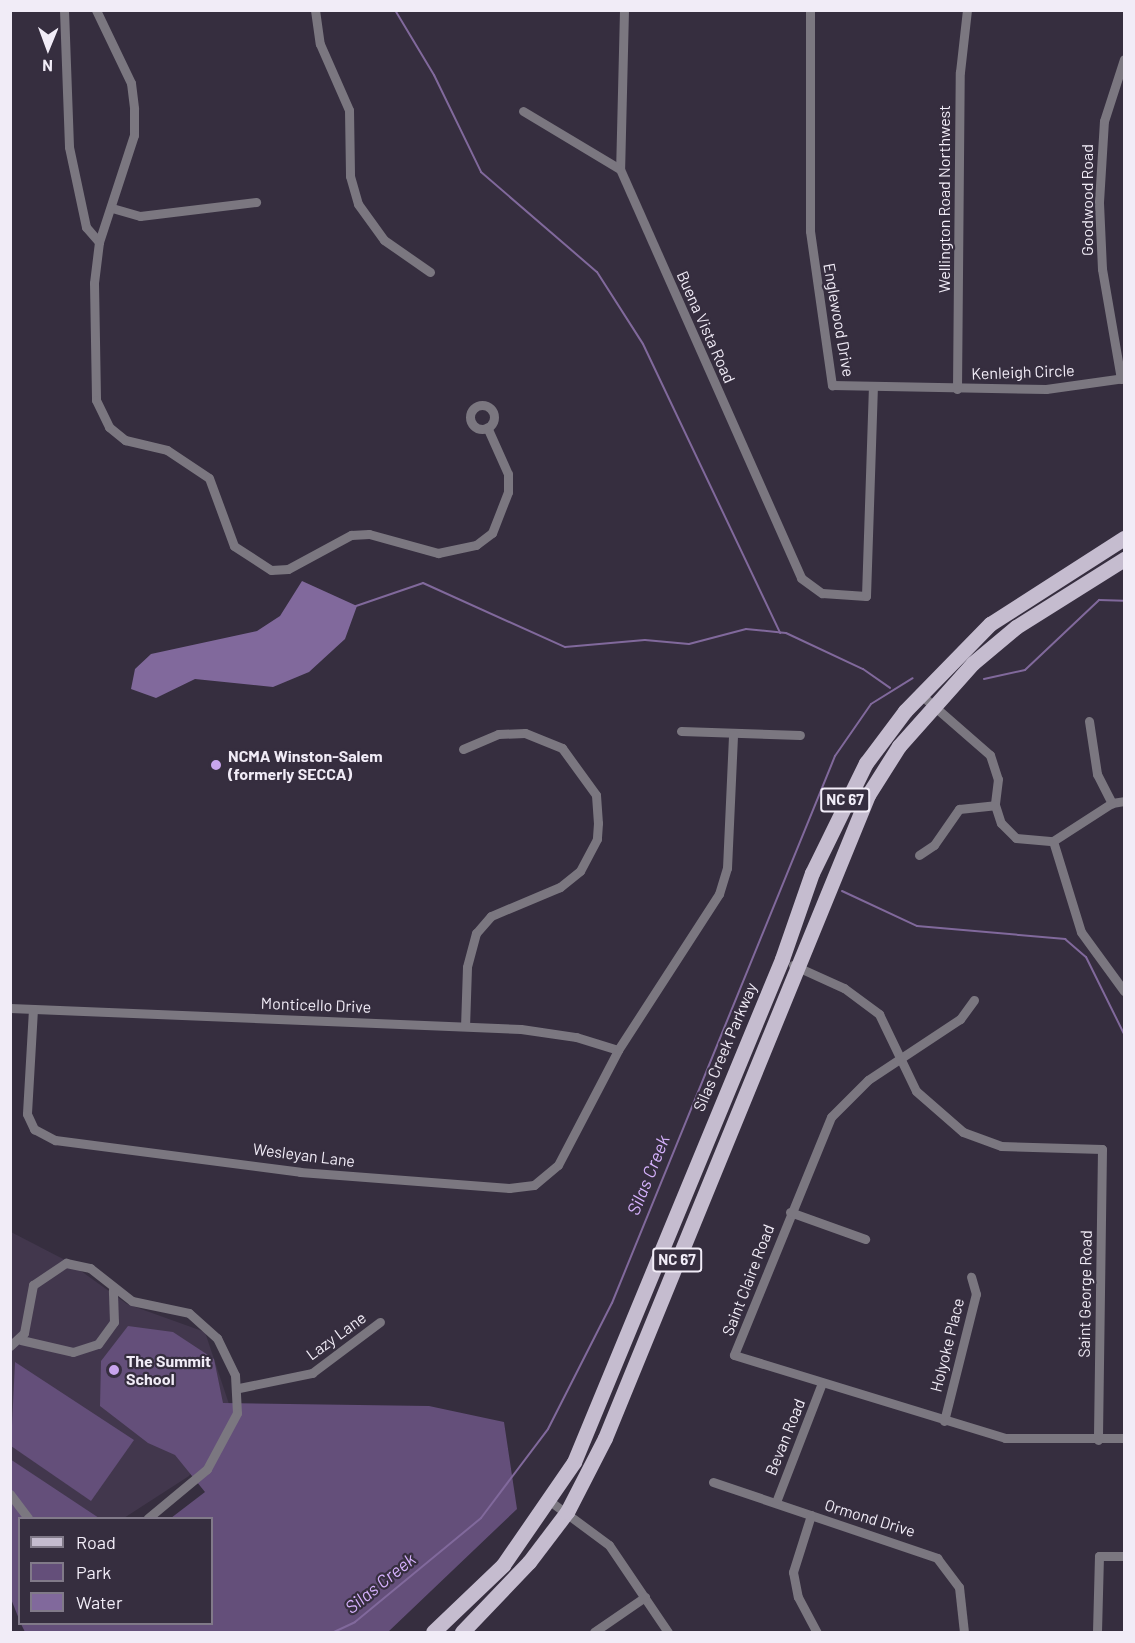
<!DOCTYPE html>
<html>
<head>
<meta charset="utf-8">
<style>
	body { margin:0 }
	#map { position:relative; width:1135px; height:1643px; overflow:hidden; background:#362e3f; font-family:Barlow,sans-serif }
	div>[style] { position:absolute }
	.built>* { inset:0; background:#42374d }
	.green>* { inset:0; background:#644f7a }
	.water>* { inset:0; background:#81699c }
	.stream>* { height:2px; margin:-1px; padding:0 1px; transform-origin:1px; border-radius:1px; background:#81699c }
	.minor>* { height:9px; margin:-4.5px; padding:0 4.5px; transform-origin:4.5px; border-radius:4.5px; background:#7b7780 }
	.minor>.ring { margin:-4.5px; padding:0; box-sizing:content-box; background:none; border:9px solid #7b7780; border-radius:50% }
	.primary>* { height:15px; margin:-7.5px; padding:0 7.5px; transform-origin:7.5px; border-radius:7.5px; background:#c5bccf }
	.dots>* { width:16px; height:16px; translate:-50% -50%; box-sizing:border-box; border:3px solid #362e3f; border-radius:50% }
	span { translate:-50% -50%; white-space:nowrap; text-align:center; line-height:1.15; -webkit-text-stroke:4.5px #362e3f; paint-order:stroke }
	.shield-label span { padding:2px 4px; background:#362e3f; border:2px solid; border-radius:4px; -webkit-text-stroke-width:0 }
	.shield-label { font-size:15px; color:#f1ecf7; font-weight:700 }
	.street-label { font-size:16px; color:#f1ecf7 }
	.poi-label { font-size:16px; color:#f1ecf7; font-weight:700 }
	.left { translate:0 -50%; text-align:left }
	.water-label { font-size:18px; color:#d5b1fc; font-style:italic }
	.frame { position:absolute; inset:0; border:12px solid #f1ecf7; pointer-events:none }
	.legend { position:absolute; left:18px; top:1517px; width:195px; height:108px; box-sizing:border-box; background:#362e3f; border:2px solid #817a89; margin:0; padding:8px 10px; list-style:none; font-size:18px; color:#f1ecf7 }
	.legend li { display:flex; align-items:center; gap:12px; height:30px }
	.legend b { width:30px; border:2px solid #817a89 }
	.north { position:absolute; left:18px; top:18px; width:60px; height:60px; -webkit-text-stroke:4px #362e3f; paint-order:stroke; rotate:181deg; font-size:16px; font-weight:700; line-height:24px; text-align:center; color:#f1ecf7 }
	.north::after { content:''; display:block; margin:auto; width:21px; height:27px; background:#f1ecf7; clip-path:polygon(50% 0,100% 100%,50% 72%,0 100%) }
</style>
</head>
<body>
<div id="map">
	<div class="built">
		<div style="clip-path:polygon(11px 1232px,67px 1261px,127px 1304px,205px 1332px,230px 1407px,189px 1476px,124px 1518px,37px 1518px,11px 1499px)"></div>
	</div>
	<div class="green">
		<div style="clip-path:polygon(128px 1326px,173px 1332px,214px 1359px,223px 1403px,429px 1406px,504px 1422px,517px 1509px,388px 1632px,25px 1632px,21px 1624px,212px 1624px,212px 1518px,171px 1518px,205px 1492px,175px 1455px,148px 1443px,100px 1406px,101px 1361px)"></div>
		<div style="clip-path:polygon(15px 1362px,134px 1440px,91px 1501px,11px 1446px)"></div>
		<div style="clip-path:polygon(10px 1459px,99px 1518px,20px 1518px,19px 1619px,11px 1599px)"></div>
	</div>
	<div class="water">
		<div style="clip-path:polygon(302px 581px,357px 606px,345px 639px,309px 672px,273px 687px,195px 679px,156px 698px,131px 689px,135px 669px,151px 654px,257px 631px,280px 616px)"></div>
	</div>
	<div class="stream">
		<div style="left:395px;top:10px;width:76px;rotate:59deg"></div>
		<div style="left:434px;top:75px;width:108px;rotate:64.1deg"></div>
		<div style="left:481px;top:172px;width:153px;rotate:40.8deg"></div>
		<div style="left:597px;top:272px;width:85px;rotate:57.4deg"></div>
		<div style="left:643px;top:344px;width:320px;rotate:64.6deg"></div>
		<div style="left:356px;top:606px;width:71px;rotate:-18.9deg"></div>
		<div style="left:423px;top:583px;width:156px;rotate:24.3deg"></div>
		<div style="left:565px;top:647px;width:80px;rotate:-5deg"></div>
		<div style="left:645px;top:640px;width:44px;rotate:5.2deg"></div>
		<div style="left:689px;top:644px;width:59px;rotate:-14.7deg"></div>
		<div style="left:746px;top:629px;width:40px;rotate:5.7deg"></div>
		<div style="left:786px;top:633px;width:85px;rotate:25.1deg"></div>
		<div style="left:863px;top:669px;width:33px;rotate:35deg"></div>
		<div style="left:984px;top:679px;width:42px;rotate:-12.4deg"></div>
		<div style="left:1025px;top:670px;width:102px;rotate:-43.4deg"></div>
		<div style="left:1099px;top:600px;width:25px;rotate:2deg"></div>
		<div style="left:842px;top:891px;width:83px;rotate:25deg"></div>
		<div style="left:917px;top:926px;width:149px;rotate:5deg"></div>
		<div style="left:1065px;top:939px;width:28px;rotate:41deg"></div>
		<div style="left:1086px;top:957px;width:86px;rotate:63.7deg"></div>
		<div style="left:334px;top:1632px;width:23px;rotate:-25deg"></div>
		<div style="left:355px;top:1622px;width:163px;rotate:-39.5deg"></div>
		<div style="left:481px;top:1518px;width:111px;rotate:-53deg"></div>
		<div style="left:548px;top:1429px;width:141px;rotate:-63.1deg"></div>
		<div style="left:612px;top:1303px;width:591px;rotate:-67.82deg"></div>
		<div style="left:835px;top:756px;width:63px;rotate:-55.3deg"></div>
		<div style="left:871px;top:704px;width:49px;rotate:-31.8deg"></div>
	</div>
	<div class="minor">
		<div style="left:64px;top:10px;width:137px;rotate:87.9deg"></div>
		<div style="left:69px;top:147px;width:82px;rotate:78deg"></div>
		<div style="left:86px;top:227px;width:20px;rotate:49deg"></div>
		<div style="left:96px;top:10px;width:81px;rotate:64.4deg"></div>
		<div style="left:131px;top:83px;width:26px;rotate:83deg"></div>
		<div style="left:134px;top:109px;width:26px;rotate:90deg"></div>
		<div style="left:134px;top:135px;width:113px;rotate:108.1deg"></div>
		<div style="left:99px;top:242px;width:41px;rotate:97deg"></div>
		<div style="left:94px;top:283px;width:117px;rotate:89deg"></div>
		<div style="left:96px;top:400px;width:30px;rotate:64deg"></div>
		<div style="left:109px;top:427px;width:21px;rotate:39deg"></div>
		<div style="left:125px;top:440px;width:43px;rotate:13.4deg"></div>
		<div style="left:167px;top:450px;width:50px;rotate:33.7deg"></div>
		<div style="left:209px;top:478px;width:72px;rotate:69.8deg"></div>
		<div style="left:234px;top:546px;width:44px;rotate:33deg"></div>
		<div style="left:271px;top:570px;width:17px;rotate:-3deg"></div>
		<div style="left:288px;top:569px;width:72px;rotate:-28.4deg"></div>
		<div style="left:351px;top:535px;width:18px;rotate:-3deg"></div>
		<div style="left:369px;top:534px;width:72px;rotate:15.4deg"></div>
		<div style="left:438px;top:553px;width:39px;rotate:-12deg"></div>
		<div style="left:476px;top:545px;width:20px;rotate:-37deg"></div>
		<div style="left:492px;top:533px;width:44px;rotate:-68.7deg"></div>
		<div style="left:508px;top:492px;width:18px;rotate:-90deg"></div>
		<div style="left:508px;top:474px;width:51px;rotate:-114.1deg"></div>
		<div style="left:315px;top:10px;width:34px;rotate:82deg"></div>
		<div style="left:320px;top:44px;width:72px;rotate:66.3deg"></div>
		<div style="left:349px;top:110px;width:66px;rotate:89.1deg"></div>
		<div style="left:350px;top:176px;width:29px;rotate:74deg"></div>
		<div style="left:358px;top:204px;width:44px;rotate:54.2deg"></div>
		<div style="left:384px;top:240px;width:56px;rotate:34.8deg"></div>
		<div style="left:624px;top:10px;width:159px;rotate:91.4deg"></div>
		<div style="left:620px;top:169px;width:447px;rotate:66.1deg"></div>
		<div style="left:801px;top:578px;width:26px;rotate:36deg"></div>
		<div style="left:822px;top:593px;width:44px;rotate:3.9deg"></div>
		<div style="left:866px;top:596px;width:210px;rotate:-88.1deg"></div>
		<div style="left:810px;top:10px;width:221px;rotate:90deg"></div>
		<div style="left:810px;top:231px;width:156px;rotate:81.9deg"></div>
		<div style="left:832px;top:385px;width:214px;rotate:1.1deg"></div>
		<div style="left:1046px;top:389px;width:79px;rotate:-8deg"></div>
		<div style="left:523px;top:111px;width:113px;rotate:30.9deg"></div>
		<div style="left:112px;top:208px;width:29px;rotate:16deg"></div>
		<div style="left:140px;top:216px;width:117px;rotate:-6.9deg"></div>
		<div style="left:1121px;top:379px;width:112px;rotate:-99.8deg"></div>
		<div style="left:1102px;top:269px;width:67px;rotate:-92.6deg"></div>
		<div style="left:1099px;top:202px;width:81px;rotate:-86.5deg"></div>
		<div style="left:1104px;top:121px;width:65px;rotate:-72.1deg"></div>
		<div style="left:957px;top:389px;width:317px;rotate:-89.5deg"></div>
		<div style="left:960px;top:72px;width:62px;rotate:-83.6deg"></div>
		<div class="ring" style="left:470px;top:405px;width:15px;height:15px"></div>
		<div style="left:920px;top:694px;width:93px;rotate:41.1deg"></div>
		<div style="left:990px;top:755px;width:25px;rotate:72deg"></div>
		<div style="left:998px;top:779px;width:26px;rotate:97deg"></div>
		<div style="left:995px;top:805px;width:19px;rotate:72deg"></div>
		<div style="left:1001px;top:823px;width:21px;rotate:45deg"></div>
		<div style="left:1016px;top:838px;width:37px;rotate:5deg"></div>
		<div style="left:1053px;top:841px;width:70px;rotate:-32.8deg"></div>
		<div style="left:1112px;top:803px;width:12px;rotate:-9deg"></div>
		<div style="left:1089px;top:721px;width:54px;rotate:81.4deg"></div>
		<div style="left:1097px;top:774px;width:33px;rotate:63deg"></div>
		<div style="left:681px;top:731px;width:119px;rotate:1.9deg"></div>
		<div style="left:463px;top:749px;width:38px;rotate:-23deg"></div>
		<div style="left:498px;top:734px;width:27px;rotate:-2deg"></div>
		<div style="left:525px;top:733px;width:40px;rotate:22deg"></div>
		<div style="left:562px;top:748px;width:58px;rotate:54.1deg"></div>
		<div style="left:596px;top:795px;width:28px;rotate:86deg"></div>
		<div style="left:598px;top:823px;width:16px;rotate:94deg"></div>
		<div style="left:597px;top:839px;width:36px;rotate:118deg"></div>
		<div style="left:580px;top:871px;width:26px;rotate:141deg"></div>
		<div style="left:560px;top:887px;width:75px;rotate:157.2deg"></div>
		<div style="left:491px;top:916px;width:23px;rotate:131deg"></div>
		<div style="left:476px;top:933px;width:35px;rotate:105deg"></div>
		<div style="left:467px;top:967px;width:59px;rotate:91.9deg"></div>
		<div style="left:1053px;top:841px;width:95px;rotate:72.9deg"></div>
		<div style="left:1081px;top:932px;width:73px;rotate:53.9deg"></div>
		<div style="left:919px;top:855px;width:18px;rotate:-34deg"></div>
		<div style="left:934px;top:845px;width:44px;rotate:-55.2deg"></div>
		<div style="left:959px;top:809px;width:36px;rotate:-6deg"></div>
		<div style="left:793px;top:965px;width:56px;rotate:24.3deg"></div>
		<div style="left:844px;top:988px;width:44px;rotate:36.6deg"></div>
		<div style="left:879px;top:1014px;width:85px;rotate:64.3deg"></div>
		<div style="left:916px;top:1091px;width:62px;rotate:41.1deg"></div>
		<div style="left:963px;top:1132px;width:40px;rotate:20.2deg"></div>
		<div style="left:1001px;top:1146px;width:101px;rotate:1.7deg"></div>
		<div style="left:1102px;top:1149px;width:291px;rotate:90.8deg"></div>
		<div style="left:974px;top:1000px;width:24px;rotate:126deg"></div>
		<div style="left:960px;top:1019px;width:110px;rotate:146.5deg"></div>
		<div style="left:868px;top:1080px;width:52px;rotate:135deg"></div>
		<div style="left:831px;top:1117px;width:257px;rotate:112.2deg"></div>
		<div style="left:734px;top:1355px;width:283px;rotate:17deg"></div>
		<div style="left:1005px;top:1438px;width:119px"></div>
		<div style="left:10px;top:1008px;width:511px;rotate:2.35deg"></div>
		<div style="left:521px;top:1029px;width:56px;rotate:8.3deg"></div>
		<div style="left:576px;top:1037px;width:44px;rotate:17.2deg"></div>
		<div style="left:33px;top:1009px;width:105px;rotate:93.3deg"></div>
		<div style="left:27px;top:1114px;width:17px;rotate:65deg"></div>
		<div style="left:34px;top:1129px;width:24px;rotate:28deg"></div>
		<div style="left:55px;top:1140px;width:247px;rotate:7.4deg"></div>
		<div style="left:300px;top:1172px;width:210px;rotate:4.4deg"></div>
		<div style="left:509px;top:1188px;width:25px;rotate:-7deg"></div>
		<div style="left:534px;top:1185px;width:31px;rotate:-40deg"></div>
		<div style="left:558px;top:1165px;width:130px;rotate:-62.4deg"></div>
		<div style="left:618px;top:1050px;width:186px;rotate:-57.1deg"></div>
		<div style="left:719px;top:894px;width:27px;rotate:-73deg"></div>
		<div style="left:727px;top:868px;width:134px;rotate:-87.4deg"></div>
		<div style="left:790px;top:1212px;width:80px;rotate:19.8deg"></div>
		<div style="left:21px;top:1340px;width:53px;rotate:13deg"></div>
		<div style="left:73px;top:1352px;width:26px;rotate:-18deg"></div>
		<div style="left:98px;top:1344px;width:27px;rotate:-54deg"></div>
		<div style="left:114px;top:1322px;width:32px;rotate:-92deg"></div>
		<div style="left:10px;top:1346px;width:19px;rotate:-43deg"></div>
		<div style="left:24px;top:1333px;width:49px;rotate:-79.4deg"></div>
		<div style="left:33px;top:1285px;width:40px;rotate:-34deg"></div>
		<div style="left:66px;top:1263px;width:25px;rotate:12deg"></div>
		<div style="left:90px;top:1268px;width:53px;rotate:38.2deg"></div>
		<div style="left:132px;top:1301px;width:58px;rotate:11.9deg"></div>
		<div style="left:189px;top:1313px;width:38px;rotate:42deg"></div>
		<div style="left:217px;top:1338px;width:41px;rotate:64.1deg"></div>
		<div style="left:235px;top:1375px;width:38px;rotate:87deg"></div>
		<div style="left:237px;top:1413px;width:64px;rotate:118.2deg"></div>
		<div style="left:207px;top:1469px;width:77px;rotate:140.3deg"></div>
		<div style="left:239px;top:1388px;width:75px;rotate:-11.6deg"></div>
		<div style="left:312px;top:1373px;width:85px;rotate:-36.9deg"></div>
		<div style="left:944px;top:1421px;width:131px;rotate:-75.9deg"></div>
		<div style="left:976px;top:1294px;width:18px;rotate:-106deg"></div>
		<div style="left:713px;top:1482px;width:237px;rotate:18.7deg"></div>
		<div style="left:937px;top:1558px;width:36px;rotate:53deg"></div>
		<div style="left:959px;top:1587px;width:45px;rotate:83.7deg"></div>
		<div style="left:10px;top:1494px;width:30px;rotate:53deg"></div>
		<div style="left:551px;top:1502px;width:72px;rotate:36.6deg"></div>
		<div style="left:609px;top:1545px;width:105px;rotate:55.9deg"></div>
		<div style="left:776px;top:1502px;width:128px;rotate:-68.9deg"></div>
		<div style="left:811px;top:1515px;width:60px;rotate:107.5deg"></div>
		<div style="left:793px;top:1572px;width:25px;rotate:79deg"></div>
		<div style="left:798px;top:1597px;width:40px;rotate:62deg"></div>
		<div style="left:594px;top:1632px;width:62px;rotate:-34.5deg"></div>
		<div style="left:1097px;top:1632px;width:76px;rotate:-88.5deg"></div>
		<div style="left:1099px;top:1556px;width:25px"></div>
	</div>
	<div class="primary">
		<div style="left:433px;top:1632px;width:97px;rotate:-43.7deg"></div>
		<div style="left:503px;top:1565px;width:125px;rotate:-55.4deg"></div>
		<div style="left:574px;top:1462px;width:544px;rotate:-67.53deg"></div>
		<div style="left:782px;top:959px;width:91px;rotate:-70.8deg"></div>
		<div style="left:812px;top:873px;width:123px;rotate:-63.9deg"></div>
		<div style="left:866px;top:763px;width:65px;rotate:-53.1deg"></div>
		<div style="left:905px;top:711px;width:122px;rotate:-45.7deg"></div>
		<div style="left:990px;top:624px;width:159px;rotate:-32.7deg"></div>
		<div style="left:462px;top:1632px;width:97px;rotate:-46.3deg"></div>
		<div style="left:529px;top:1562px;width:63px;rotate:-52.8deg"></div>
		<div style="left:567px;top:1512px;width:83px;rotate:-62.8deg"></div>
		<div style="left:605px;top:1438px;width:695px;rotate:-67.75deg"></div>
		<div style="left:868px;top:795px;width:58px;rotate:-57.7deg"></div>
		<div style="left:899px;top:746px;width:111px;rotate:-48.3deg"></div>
		<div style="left:973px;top:663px;width:56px;rotate:-39.9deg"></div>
		<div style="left:1016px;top:627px;width:128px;rotate:-32.2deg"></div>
	</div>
	<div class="dots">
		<div style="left:216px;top:765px;background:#c9a5ee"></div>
		<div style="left:114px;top:1370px;background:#c9a5ee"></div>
	</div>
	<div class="shield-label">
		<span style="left:845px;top:800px">NC 67</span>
		<span style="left:677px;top:1260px">NC 67</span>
	</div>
	<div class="street-label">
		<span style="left:944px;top:199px;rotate:-90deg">Wellington Road Northwest</span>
		<span style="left:1087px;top:200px;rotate:-90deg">Goodwood Road</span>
		<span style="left:839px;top:320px;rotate:80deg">Englewood Drive</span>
		<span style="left:706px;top:327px;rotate:66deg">Buena Vista Road</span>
		<span style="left:1023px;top:372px;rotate:-2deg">Kenleigh Circle</span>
		<span style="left:316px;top:1005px;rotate:2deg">Monticello Drive</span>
		<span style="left:725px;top:1047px;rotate:-67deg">Silas Creek Parkway</span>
		<span style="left:304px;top:1155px;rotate:7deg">Wesleyan Lane</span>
		<span style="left:748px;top:1280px;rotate:-69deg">Saint Claire Road</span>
		<span style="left:1085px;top:1294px;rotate:-89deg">Saint George Road</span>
		<span style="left:336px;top:1336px;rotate:-36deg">Lazy Lane</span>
		<span style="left:947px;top:1345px;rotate:-76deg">Holyoke Place</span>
		<span style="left:785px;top:1437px;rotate:-68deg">Bevan Road</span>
		<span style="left:870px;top:1518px;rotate:17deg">Ormond Drive</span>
	</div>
	<div class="poi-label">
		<span class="left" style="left:228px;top:765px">NCMA Winston-Salem<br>(formerly SECCA)</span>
		<span class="left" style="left:126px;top:1370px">The Summit<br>School</span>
	</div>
	<div class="water-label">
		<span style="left:648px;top:1175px;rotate:-68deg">Silas Creek</span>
		<span style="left:380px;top:1583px;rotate:-39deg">Silas Creek</span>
	</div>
	<div class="frame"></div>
	<ul class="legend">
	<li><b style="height:8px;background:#c5bccf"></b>Road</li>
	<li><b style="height:16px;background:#644f7a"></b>Park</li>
	<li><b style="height:16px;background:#81699c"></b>Water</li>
	</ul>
	<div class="north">N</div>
</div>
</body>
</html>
